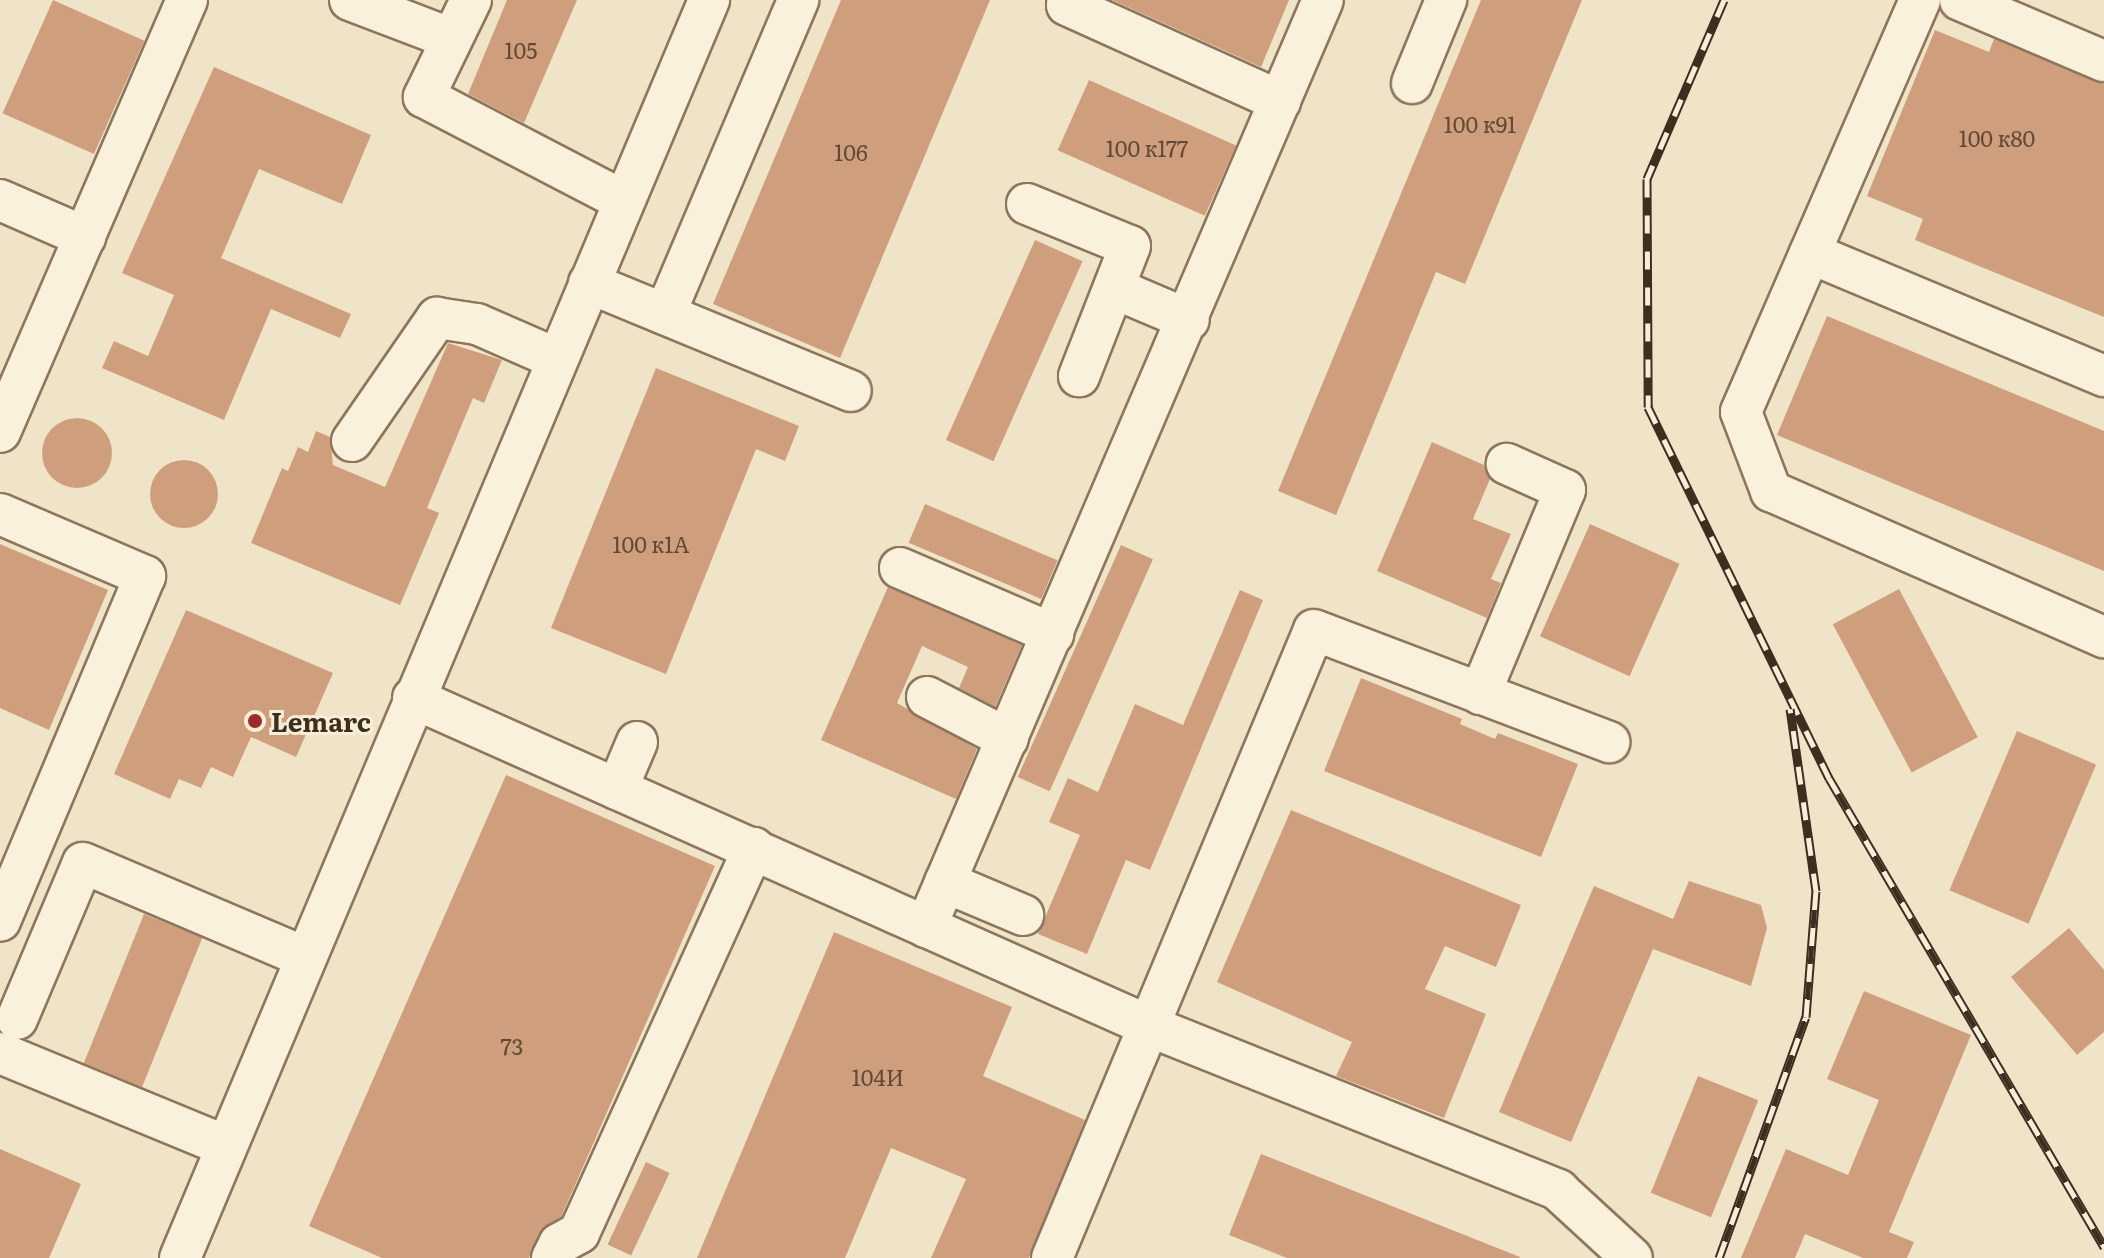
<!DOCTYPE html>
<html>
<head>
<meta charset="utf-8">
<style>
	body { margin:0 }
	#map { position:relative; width:2104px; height:1258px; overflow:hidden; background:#f0e4c8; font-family:Literata,serif }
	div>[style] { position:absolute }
	.building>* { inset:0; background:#cf9f7d; transform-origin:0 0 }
	.round { border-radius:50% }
	.roads { filter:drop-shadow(2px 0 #8d765c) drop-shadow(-2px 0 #8d765c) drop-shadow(0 2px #8d765c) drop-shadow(0 -2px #8d765c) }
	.minor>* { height:40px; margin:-20px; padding:0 20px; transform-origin:20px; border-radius:20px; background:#faf1dc }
	.rail>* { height:9px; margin-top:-4.5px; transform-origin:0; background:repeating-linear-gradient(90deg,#f7eed8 0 18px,#3d2e20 0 36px); box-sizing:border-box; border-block:2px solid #3d2e20 }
	.dots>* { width:22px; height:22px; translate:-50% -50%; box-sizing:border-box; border:4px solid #f7eed8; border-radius:50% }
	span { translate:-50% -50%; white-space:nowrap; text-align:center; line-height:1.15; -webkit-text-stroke:6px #f7eed8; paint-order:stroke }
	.number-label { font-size:22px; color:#624a37 }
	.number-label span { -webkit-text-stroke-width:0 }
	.poi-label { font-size:26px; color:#3d2e20; font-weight:700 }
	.left { translate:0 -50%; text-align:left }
</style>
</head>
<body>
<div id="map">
	<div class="building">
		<div style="left:53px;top:0;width:100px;height:124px;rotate:24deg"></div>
		<div style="clip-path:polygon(507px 0,577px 0,524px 123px,468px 94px)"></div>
		<div style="clip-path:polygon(841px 0,990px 0,840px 358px,713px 304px)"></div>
		<div style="clip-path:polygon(1112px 0,1289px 0,1261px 67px)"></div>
		<div style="clip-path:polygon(1481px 0,1582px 0,1465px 284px,1436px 272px,1336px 515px,1278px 491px)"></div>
		<div style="clip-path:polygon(1935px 30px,1989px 52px,1994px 39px,2104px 84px,2104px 317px,1915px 240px,1923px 219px,1867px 196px)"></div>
		<div style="clip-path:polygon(214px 67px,371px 135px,342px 204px,259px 169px,221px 258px,351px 314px,340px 338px,271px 309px,224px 420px,102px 368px,114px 341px,148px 356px,174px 295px,122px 273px)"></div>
		<div style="left:1089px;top:80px;width:161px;height:77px;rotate:24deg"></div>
		<div style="left:1035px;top:240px;width:52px;height:219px;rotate:24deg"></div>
		<div style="clip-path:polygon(1827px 316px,2104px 431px,2104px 571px,1777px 435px)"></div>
		<div style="clip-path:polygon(448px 343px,502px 360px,484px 403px,473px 398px,427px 508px,439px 513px,400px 605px,251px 543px,282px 468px,288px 471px,298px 447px,308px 452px,316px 431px,330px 437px,333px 465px,385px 487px)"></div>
		<div style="clip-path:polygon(656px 368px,799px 426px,785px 461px,756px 449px,666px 674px,551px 628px)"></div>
		<div class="round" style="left:42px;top:418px;width:70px;height:70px"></div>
		<div style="clip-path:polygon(1432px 442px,1484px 465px,1490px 479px,1473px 519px,1511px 534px,1491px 579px,1501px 583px,1487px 618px,1377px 571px)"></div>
		<div class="round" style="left:150px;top:460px;width:68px;height:68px"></div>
		<div style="left:925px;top:504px;width:144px;height:42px;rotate:23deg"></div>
		<div style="left:1590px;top:524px;width:98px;height:123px;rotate:24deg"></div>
		<div style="clip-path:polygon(0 544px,108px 590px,49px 730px,0 708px)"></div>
		<div style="left:1121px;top:545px;width:35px;height:254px;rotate:24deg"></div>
		<div style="clip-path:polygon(888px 587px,1022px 645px,995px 707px,959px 688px,968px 667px,922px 646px,897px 703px,977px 749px,956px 799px,821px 740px)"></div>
		<div style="left:1899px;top:589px;width:168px;height:75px;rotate:62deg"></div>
		<div style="clip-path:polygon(1240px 590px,1263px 600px,1150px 870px,1126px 860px,1087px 954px,1038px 934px,1080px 835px,1049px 822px,1068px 778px,1098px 792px,1135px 704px,1183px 725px)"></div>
		<div style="clip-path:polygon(186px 610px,333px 673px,296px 757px,251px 737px,233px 777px,211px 767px,201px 788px,179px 779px,170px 799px,114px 774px)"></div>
		<div style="clip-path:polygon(1361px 678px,1462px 719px,1460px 724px,1495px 739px,1498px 733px,1578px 764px,1541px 857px,1324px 771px)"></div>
		<div style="left:2017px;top:731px;width:86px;height:173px;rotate:23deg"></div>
		<div style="clip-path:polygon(506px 775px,715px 866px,561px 1217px,539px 1233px,529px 1258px,382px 1258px,309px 1226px)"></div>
		<div style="clip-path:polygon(1291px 810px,1521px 905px,1496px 967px,1445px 946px,1425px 989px,1486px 1014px,1444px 1118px,1336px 1076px,1352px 1042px,1217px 982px)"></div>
		<div style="clip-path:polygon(1689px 881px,1761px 905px,1767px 928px,1751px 986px,1653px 949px,1571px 1142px,1499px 1112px,1594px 886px,1673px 919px)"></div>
		<div style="left:144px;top:914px;width:63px;height:161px;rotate:22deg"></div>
		<div style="clip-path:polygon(2069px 928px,2104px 970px,2104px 1032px,2077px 1055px,2011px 977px)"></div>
		<div style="clip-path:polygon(834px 932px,1012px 1007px,983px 1076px,1085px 1120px,1029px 1258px,931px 1258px,966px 1179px,891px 1148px,845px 1258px,697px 1258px)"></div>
		<div style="clip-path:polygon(1864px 991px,1971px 1035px,1889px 1232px,1914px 1242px,1907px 1258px,1863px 1258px,1805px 1234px,1795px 1258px,1741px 1258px,1786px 1149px,1848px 1175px,1879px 1100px,1827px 1079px)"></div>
		<div style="left:1698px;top:1076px;width:65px;height:126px;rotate:22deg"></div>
		<div style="clip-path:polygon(0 1149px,81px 1184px,49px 1258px,0 1258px)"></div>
		<div style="clip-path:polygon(1261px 1154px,1520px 1257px,1520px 1258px,1287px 1258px,1229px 1235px)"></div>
		<div style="left:646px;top:1162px;width:26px;height:91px;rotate:25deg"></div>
	</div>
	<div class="roads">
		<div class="minor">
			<div style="left:350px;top:0;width:109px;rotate:20.9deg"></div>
			<div style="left:471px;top:0;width:108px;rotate:115.9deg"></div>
			<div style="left:424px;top:97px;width:225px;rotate:27.5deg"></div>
			<div style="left:1068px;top:0;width:5px;rotate:101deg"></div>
			<div style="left:1067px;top:5px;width:234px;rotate:24.3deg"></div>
			<div style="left:1920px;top:0;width:449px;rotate:113.5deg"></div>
			<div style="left:1741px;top:412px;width:85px;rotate:69.2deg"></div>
			<div style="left:1771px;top:491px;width:364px;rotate:23.7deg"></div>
			<div style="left:1960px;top:0;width:156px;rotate:23deg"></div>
			<div style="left:1412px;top:83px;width:90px;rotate:-67.7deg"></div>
			<div style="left:0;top:200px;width:93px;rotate:23.5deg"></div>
			<div style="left:1027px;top:204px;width:111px;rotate:22.2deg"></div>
			<div style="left:1130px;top:246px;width:140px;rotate:111.4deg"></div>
			<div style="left:1810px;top:253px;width:319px;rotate:22.7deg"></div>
			<div style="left:589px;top:283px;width:283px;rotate:22.4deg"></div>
			<div style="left:1116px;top:289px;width:79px;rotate:23deg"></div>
			<div style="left:665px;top:314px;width:341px;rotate:-67deg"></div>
			<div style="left:0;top:432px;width:471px;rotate:-66.6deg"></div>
			<div style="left:352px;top:441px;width:150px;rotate:-55.4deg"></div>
			<div style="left:437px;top:318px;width:40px;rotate:8.5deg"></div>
			<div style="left:477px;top:324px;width:87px;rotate:23.6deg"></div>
			<div style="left:0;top:514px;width:158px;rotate:23.2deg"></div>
			<div style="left:145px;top:576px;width:374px;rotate:112.8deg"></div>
			<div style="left:900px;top:568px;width:167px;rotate:23.3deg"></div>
			<div style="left:1480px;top:694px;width:221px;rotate:-67.4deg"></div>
			<div style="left:1565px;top:490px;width:64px;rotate:-155.9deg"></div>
			<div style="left:927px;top:697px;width:91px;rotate:27.4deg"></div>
			<div style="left:413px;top:698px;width:806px;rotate:24.02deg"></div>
			<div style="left:1149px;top:1026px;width:441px;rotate:21.8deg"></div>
			<div style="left:1558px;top:1190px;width:100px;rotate:42.6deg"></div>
			<div style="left:617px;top:789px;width:51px;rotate:-66.9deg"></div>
			<div style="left:945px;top:882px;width:85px;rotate:22.9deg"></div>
			<div style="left:926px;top:927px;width:1008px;rotate:-66.82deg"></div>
			<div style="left:17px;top:1019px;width:169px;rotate:-67.1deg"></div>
			<div style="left:83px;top:863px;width:240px;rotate:23deg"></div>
			<div style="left:0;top:1053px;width:244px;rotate:22.4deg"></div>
			<div style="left:180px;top:1258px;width:1365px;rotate:-67.19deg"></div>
			<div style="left:552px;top:1258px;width:16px;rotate:-63deg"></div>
			<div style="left:559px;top:1244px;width:23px;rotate:-29deg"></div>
			<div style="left:579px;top:1233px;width:423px;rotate:-65.6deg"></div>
			<div style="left:1052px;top:1258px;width:680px;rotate:-67.35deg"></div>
			<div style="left:1314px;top:630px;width:316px;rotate:20.8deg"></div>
		</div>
	</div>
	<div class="rail">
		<div style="left:1724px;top:0;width:195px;rotate:113.3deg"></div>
		<div style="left:1647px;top:179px;width:228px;rotate:89.7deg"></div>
		<div style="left:1648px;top:407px;width:413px;rotate:64deg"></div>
		<div style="left:1829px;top:778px;width:544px;rotate:59.61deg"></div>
		<div style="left:1719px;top:1258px;width:256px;rotate:-70.2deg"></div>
		<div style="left:1806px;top:1017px;width:126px;rotate:-85.5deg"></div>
		<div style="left:1816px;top:891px;width:184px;rotate:-98.1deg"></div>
	</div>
	<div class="dots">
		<div style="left:255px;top:721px;background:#9e2a2b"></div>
	</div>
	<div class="number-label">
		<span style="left:521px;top:50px">105</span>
		<span style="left:1480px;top:124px">100 к91</span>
		<span style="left:1997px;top:138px">100 к80</span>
		<span style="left:1147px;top:148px">100 к177</span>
		<span style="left:851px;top:152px">106</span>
		<span style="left:651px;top:544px">100 к1А</span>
		<span style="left:512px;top:1046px">73</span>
		<span style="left:878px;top:1077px">104И</span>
	</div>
	<div class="poi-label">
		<span class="left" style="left:271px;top:721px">Lemarc</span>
	</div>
</div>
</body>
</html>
